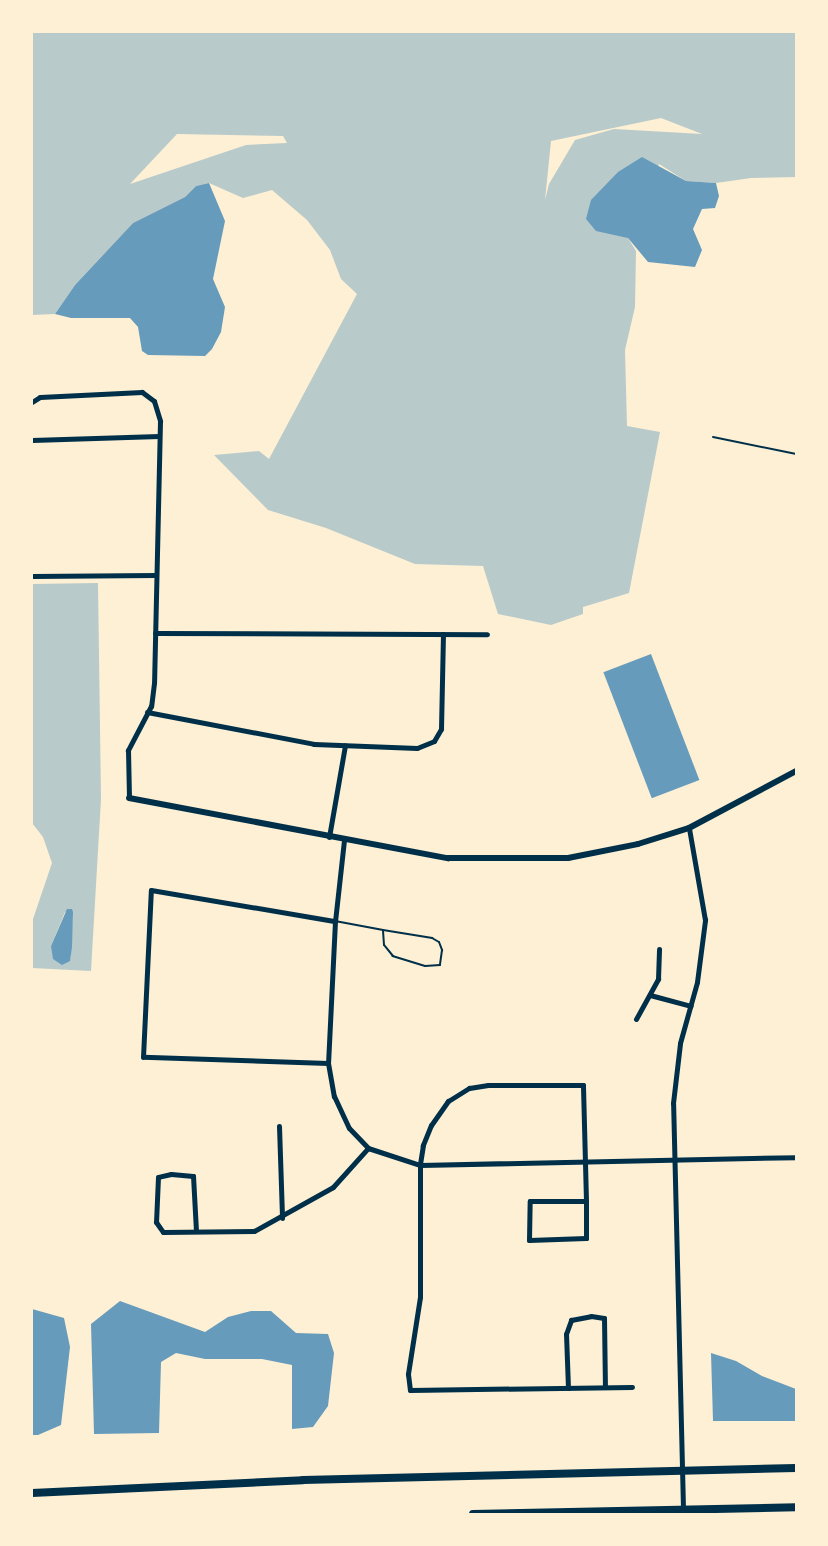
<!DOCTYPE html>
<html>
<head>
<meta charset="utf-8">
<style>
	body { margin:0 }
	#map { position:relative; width:828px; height:1546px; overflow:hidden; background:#fdf0d5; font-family:Manrope,sans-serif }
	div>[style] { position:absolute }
	.green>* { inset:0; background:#b9caca }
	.water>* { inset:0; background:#669bbc; transform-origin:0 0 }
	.service>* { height:2px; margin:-1px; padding:0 1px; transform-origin:1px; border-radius:1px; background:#003049 }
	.minor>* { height:5px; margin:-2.5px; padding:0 2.5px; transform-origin:2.5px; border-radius:2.5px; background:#003049 }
	.tertiary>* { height:6px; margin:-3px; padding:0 3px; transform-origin:3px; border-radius:3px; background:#003049 }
	.primary>* { height:8px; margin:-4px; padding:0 4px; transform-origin:4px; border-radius:4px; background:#003049 }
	span { translate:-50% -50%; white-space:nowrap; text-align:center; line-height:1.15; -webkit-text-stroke:5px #fdf0d5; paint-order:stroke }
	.frame { position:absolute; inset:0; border:33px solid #fdf0d5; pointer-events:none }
</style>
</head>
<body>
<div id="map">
	<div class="green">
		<div style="clip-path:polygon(evenodd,32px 32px,796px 32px,796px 177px,751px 178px,716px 183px,686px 181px,659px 164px,628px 238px,636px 251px,635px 307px,625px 350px,627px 426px,660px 432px,629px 593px,583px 607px,583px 614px,551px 625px,498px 614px,483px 566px,415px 564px,326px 528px,268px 510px,214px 455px,259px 451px,269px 459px,357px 294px,341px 279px,330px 250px,307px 220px,272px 190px,243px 198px,209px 183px,196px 186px,185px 197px,133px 223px,75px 285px,55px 314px,32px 315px,32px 32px,661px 118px,702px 134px,614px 129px,575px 140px,549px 184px,545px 200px,551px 141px,661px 118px,32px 32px,177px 134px,283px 136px,287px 143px,246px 145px,130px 184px,177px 134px)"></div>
		<div style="clip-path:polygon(evenodd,98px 583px,101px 799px,91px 971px,32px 968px,32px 922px,52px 863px,43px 837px,32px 823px,32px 584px,98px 583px,65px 912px,73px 912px,70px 961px,51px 946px,65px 912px)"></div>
	</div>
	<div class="water">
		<div style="clip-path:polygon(642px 157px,686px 181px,716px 183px,719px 196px,715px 208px,702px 209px,693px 229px,702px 250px,695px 267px,648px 262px,628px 238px,596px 231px,586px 219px,591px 200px,618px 172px)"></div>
		<div style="clip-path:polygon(209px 183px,225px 221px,213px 279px,225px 307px,221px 332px,212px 349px,205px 356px,148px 355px,142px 351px,138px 327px,130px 318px,71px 318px,55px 314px,75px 285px,133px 223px,185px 197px,196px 186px)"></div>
		<div style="left:651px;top:654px;width:135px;height:51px;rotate:69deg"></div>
		<div style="clip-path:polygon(67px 909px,72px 909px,73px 912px,72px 947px,70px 961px,62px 965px,53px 959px,51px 946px)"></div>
		<div style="clip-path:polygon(120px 1301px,205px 1332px,228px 1317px,251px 1311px,271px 1311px,296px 1333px,328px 1334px,334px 1353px,328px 1406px,313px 1427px,292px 1429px,292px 1365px,262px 1359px,205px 1359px,176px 1353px,161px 1362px,159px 1433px,94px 1434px,91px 1324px)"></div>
		<div style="clip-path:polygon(32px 1309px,64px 1318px,70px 1347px,61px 1425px,38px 1435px,32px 1435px)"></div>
		<div style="clip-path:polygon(711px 1353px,736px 1361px,762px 1376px,796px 1389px,796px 1421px,713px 1421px)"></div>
	</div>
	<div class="service">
		<div style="left:713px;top:437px;width:85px;rotate:11.6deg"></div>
		<div style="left:335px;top:921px;width:49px;rotate:10.6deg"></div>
		<div style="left:383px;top:930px;width:50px;rotate:9.3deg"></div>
		<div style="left:432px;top:938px;width:8px;rotate:30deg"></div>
		<div style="left:439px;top:942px;width:9px;rotate:69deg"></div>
		<div style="left:442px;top:950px;width:15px;rotate:98deg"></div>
		<div style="left:440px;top:965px;width:15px;rotate:176deg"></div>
		<div style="left:425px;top:966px;width:34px;rotate:-163deg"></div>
		<div style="left:393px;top:956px;width:14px;rotate:-129deg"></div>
		<div style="left:384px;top:945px;width:15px;rotate:-94deg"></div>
	</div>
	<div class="minor">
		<div style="left:32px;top:402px;width:9px;rotate:-32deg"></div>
		<div style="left:40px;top:397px;width:102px;rotate:-2.8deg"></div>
		<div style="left:142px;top:392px;width:15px;rotate:37deg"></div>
		<div style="left:154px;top:401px;width:21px;rotate:73deg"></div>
		<div style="left:160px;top:421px;width:262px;rotate:91.3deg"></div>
		<div style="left:154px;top:683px;width:23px;rotate:97deg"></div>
		<div style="left:151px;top:706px;width:50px;rotate:117.6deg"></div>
		<div style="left:128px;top:750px;width:48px;rotate:88.8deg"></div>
		<div style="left:32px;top:440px;width:127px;rotate:-1.8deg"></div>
		<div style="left:32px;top:576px;width:124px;rotate:-0.5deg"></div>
		<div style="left:155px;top:633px;width:332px;rotate:0.2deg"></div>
		<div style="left:147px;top:712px;width:170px;rotate:10.8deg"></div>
		<div style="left:314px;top:744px;width:103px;rotate:2.2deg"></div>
		<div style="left:417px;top:748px;width:18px;rotate:-22deg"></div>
		<div style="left:434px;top:741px;width:14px;rotate:-60deg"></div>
		<div style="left:441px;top:729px;width:95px;rotate:-88.8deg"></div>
		<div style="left:329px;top:837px;width:93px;rotate:-80.1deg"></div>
		<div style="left:344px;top:840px;width:81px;rotate:96.3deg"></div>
		<div style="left:335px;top:921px;width:142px;rotate:92.8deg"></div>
		<div style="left:328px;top:1063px;width:34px;rotate:80deg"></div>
		<div style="left:334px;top:1096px;width:35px;rotate:65deg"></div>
		<div style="left:349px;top:1128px;width:28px;rotate:46deg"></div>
		<div style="left:368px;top:1148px;width:55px;rotate:18.1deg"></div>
		<div style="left:420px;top:1165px;width:376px;rotate:-1.2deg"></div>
		<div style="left:650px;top:995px;width:42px;rotate:15deg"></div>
		<div style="left:636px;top:1019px;width:46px;rotate:-61.2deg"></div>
		<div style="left:658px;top:979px;width:30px;rotate:-88deg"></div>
		<div style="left:328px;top:1063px;width:185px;rotate:-178.1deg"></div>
		<div style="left:143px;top:1057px;width:167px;rotate:-87.3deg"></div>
		<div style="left:151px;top:890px;width:187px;rotate:9.6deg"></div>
		<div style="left:279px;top:1126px;width:92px;rotate:88.1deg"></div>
		<div style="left:530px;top:1201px;width:56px"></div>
		<div style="left:586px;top:1201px;width:37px;rotate:90deg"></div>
		<div style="left:586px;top:1238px;width:57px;rotate:178deg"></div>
		<div style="left:529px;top:1240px;width:39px;rotate:-89deg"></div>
		<div style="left:586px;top:1201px;width:116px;rotate:-91.5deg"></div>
		<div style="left:583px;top:1085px;width:95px;rotate:180deg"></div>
		<div style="left:488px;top:1085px;width:19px;rotate:171deg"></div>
		<div style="left:469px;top:1088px;width:25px;rotate:148deg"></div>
		<div style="left:448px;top:1101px;width:29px;rotate:125deg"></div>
		<div style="left:431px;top:1125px;width:22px;rotate:112deg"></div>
		<div style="left:423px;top:1145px;width:20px;rotate:99deg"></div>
		<div style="left:420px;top:1165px;width:132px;rotate:90deg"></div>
		<div style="left:420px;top:1297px;width:78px;rotate:98.9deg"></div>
		<div style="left:408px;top:1374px;width:16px;rotate:83deg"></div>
		<div style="left:410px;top:1390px;width:222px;rotate:-0.8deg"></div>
		<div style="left:196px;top:1231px;width:55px;rotate:-93.1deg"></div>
		<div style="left:193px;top:1176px;width:22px;rotate:-175deg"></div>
		<div style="left:171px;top:1174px;width:13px;rotate:167deg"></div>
		<div style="left:158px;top:1177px;width:45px;rotate:92.5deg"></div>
		<div style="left:156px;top:1222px;width:12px;rotate:55deg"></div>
		<div style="left:163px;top:1232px;width:91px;rotate:-0.6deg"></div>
		<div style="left:254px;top:1231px;width:90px;rotate:-29.1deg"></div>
		<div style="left:333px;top:1187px;width:52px;rotate:-48.1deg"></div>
		<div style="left:568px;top:1388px;width:54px;rotate:-92.1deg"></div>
		<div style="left:566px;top:1334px;width:15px;rotate:-70deg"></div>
		<div style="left:571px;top:1320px;width:20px;rotate:-11deg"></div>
		<div style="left:591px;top:1316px;width:13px;rotate:9deg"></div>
		<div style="left:604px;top:1318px;width:69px;rotate:89.2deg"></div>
		<div style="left:683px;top:1508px;width:405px;rotate:-91.4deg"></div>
		<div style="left:673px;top:1103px;width:60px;rotate:-83.3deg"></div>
		<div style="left:680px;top:1043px;width:63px;rotate:-74.4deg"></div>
		<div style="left:697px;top:982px;width:63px;rotate:-82.6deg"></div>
		<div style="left:705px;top:920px;width:93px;rotate:-99.9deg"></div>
	</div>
	<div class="tertiary">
		<div style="left:129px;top:798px;width:325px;rotate:10.7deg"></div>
		<div style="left:448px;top:858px;width:120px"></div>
		<div style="left:568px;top:858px;width:71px;rotate:-11.3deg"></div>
		<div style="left:638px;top:844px;width:53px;rotate:-17.4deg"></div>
		<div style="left:689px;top:828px;width:121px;rotate:-28deg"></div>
	</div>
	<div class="primary">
		<div style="left:32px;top:1493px;width:271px;rotate:-2.7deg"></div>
		<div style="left:303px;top:1480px;width:493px;rotate:-1.4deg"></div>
		<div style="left:473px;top:1514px;width:323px;rotate:-1.2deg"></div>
	</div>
	<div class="frame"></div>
</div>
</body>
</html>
